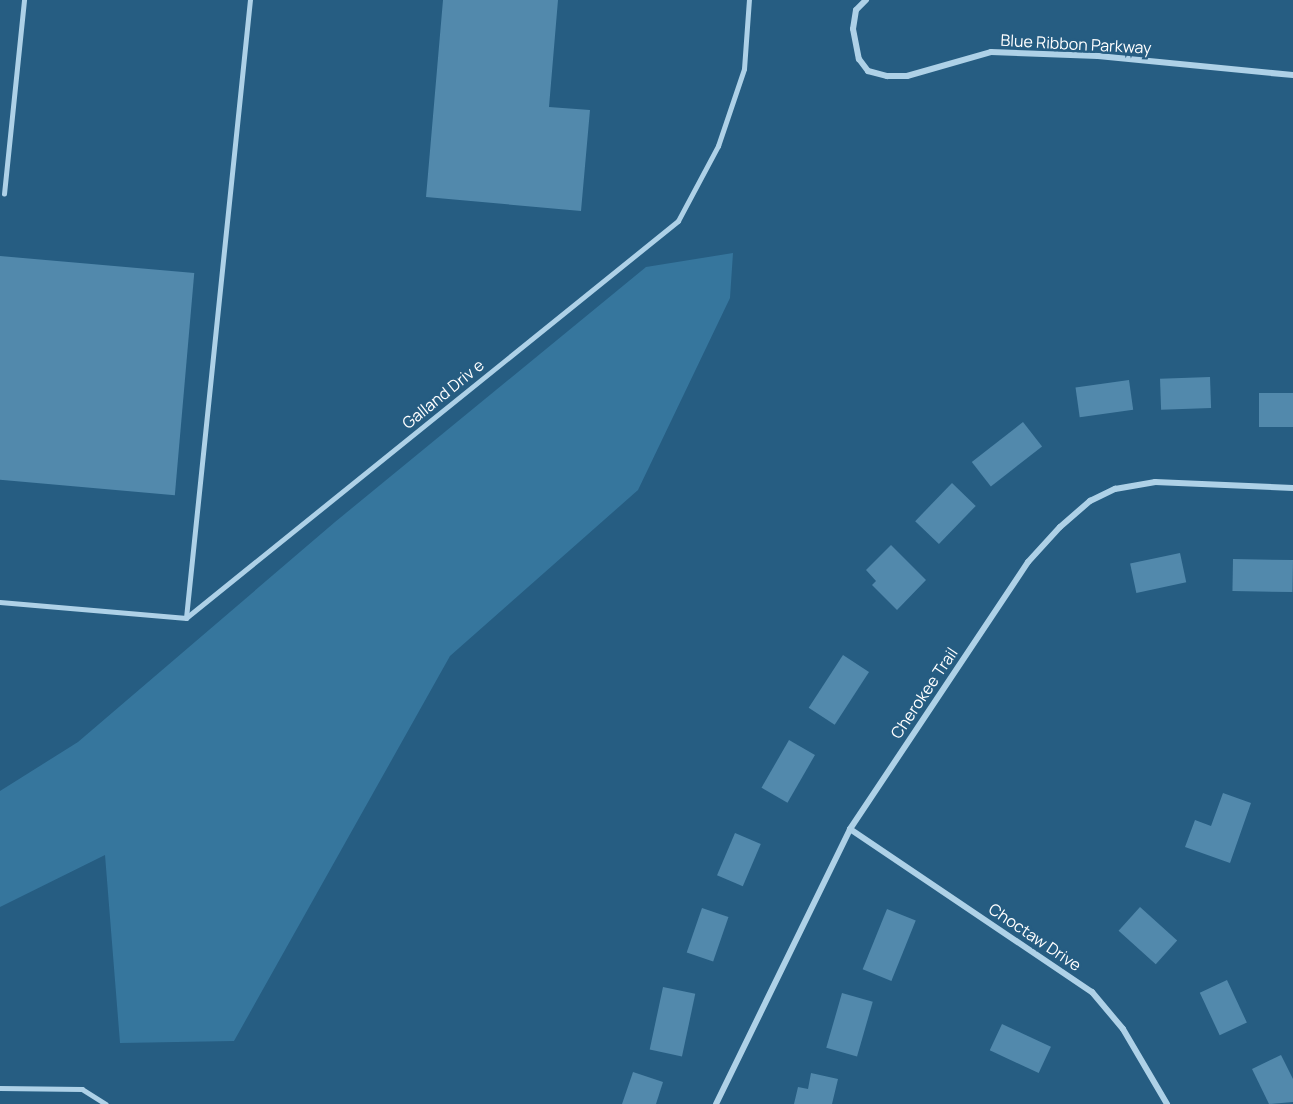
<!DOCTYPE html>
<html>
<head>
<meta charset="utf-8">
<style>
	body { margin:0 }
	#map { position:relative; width:1293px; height:1104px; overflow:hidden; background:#265d82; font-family:Manrope,sans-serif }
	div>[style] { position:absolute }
	.green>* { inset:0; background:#36769d }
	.building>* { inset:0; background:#5289ac; transform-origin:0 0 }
	.lane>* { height:4.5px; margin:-2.25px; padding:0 2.25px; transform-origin:2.25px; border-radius:2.25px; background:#aed1e7 }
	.street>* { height:6px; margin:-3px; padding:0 3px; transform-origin:3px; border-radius:3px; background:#aed1e7 }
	span { translate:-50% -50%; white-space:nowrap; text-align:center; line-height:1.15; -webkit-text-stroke:4.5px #265d82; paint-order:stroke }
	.street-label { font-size:16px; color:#fff }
</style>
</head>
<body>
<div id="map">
	<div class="green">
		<div style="clip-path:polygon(733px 253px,730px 298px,638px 490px,450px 656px,234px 1041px,120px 1043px,105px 855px,0 907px,0 791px,78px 742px,335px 522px,646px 267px)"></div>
	</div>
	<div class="building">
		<div style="clip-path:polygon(443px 0,558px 0,549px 107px,590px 110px,581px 211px,426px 197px)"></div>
		<div style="left:0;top:256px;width:195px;height:223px;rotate:5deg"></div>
		<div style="left:1210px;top:377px;width:31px;height:50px;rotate:88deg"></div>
		<div style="left:1129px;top:380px;width:30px;height:54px;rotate:82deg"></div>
		<div style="left:1259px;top:393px;width:34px;height:34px"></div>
		<div style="left:1023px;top:422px;width:31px;height:65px;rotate:52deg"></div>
		<div style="left:952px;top:483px;width:33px;height:53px;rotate:44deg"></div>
		<div style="clip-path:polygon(891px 545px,926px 580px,897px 610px,872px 585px,876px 581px,866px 570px)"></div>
		<div style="left:1180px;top:553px;width:30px;height:51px;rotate:78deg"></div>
		<div style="left:1233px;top:559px;width:60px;height:32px;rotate:1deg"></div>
		<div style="left:843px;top:655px;width:31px;height:63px;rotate:33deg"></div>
		<div style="left:789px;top:740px;width:30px;height:55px;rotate:30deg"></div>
		<div style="clip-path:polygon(1223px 793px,1251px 803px,1230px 863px,1185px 847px,1195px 820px,1211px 826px)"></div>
		<div style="left:735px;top:833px;width:28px;height:46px;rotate:23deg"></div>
		<div style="left:1140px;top:907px;width:50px;height:32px;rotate:42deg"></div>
		<div style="left:702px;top:908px;width:28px;height:47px;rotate:19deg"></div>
		<div style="left:887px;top:909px;width:31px;height:65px;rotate:22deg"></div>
		<div style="left:1227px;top:980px;width:47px;height:30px;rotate:65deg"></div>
		<div style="left:663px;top:987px;width:33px;height:64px;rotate:12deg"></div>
		<div style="left:842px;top:993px;width:32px;height:57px;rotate:16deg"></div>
		<div style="left:1002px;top:1024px;width:54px;height:29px;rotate:25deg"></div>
		<div style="clip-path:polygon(1281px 1055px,1293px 1079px,1293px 1102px,1269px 1104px,1252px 1069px)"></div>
		<div style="clip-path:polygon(633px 1072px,663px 1082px,656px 1104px,622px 1104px)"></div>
		<div style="clip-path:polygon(811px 1073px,838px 1079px,832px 1104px,794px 1104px,798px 1087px,808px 1089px)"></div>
	</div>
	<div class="lane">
		<div style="left:4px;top:194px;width:195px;rotate:-84.1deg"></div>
		<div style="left:0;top:602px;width:187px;rotate:4.9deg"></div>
		<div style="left:186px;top:618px;width:632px;rotate:-38.9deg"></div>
		<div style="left:678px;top:221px;width:85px;rotate:-61.9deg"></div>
		<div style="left:718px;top:146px;width:81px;rotate:-71.3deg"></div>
		<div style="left:744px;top:69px;width:69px;rotate:-85.9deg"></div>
		<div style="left:186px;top:618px;width:621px;rotate:-84.09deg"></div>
		<div style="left:0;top:1088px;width:82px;rotate:0.7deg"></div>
		<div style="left:82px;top:1089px;width:28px;rotate:32deg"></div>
	</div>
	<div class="street">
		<div style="left:866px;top:0;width:14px;rotate:135deg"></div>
		<div style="left:856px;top:10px;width:19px;rotate:99deg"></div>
		<div style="left:853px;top:29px;width:31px;rotate:79deg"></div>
		<div style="left:859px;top:59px;width:15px;rotate:53deg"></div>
		<div style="left:868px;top:71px;width:20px;rotate:15deg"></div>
		<div style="left:887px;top:76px;width:20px"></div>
		<div style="left:907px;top:76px;width:87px;rotate:-15.9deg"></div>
		<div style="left:991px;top:52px;width:107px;rotate:2.1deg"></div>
		<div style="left:1098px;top:56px;width:196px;rotate:5.6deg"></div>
		<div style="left:850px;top:829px;width:292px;rotate:34deg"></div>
		<div style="left:1092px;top:992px;width:48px;rotate:50deg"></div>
		<div style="left:1123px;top:1029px;width:87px;rotate:59.6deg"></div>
		<div style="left:716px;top:1104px;width:306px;rotate:-64deg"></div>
		<div style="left:850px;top:829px;width:321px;rotate:-56.3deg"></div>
		<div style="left:1028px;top:562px;width:47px;rotate:-47.6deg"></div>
		<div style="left:1060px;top:527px;width:40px;rotate:-41deg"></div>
		<div style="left:1090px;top:501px;width:28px;rotate:-26deg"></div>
		<div style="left:1115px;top:489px;width:41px;rotate:-9.9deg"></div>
		<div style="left:1155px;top:482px;width:138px;rotate:2.5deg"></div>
	</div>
	<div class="street-label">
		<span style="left:1076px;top:44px;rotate:3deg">Blue Ribbon Parkway</span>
		<span style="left:443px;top:394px;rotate:-39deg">Galland Driv e</span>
		<span style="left:924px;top:693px;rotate:-56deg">Cherokee Trail</span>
		<span style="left:1035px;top:937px;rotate:34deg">Choctaw Drive</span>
	</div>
</div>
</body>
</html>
